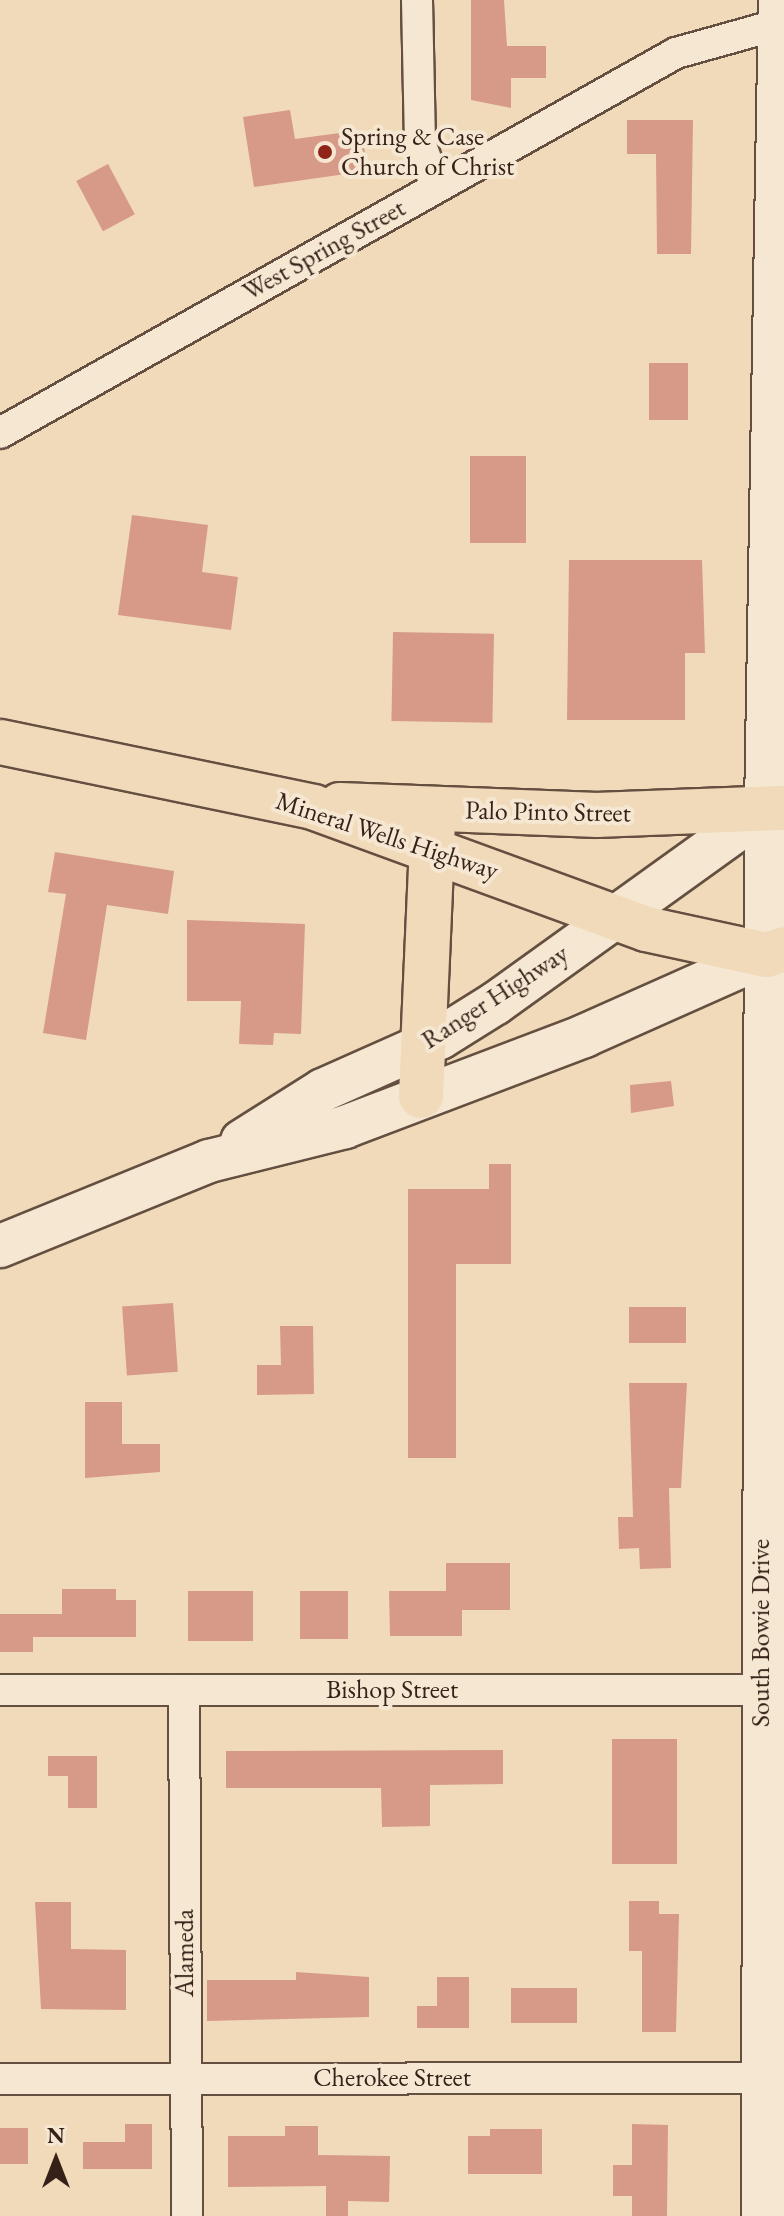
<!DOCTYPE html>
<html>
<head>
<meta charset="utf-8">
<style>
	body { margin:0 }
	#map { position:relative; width:784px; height:2216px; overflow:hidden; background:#f0daba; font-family:"EB Garamond",serif }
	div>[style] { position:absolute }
	.building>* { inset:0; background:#d79a88; transform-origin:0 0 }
	.roads { filter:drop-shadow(2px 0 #644f40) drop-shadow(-2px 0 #644f40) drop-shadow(0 2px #644f40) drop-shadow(0 -2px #644f40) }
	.street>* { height:30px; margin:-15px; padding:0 15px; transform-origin:15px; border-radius:15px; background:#f5e7d2 }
	.secondary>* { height:42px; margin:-21px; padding:0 21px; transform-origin:21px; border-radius:21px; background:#f5e7d2 }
	.primary>* { height:44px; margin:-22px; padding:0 22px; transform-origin:22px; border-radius:22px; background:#f0daba }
	.dots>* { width:22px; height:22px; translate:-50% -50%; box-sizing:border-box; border:4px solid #f5e7d2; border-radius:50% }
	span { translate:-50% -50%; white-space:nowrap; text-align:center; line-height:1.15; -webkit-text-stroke:8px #f5e7d2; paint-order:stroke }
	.poi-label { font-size:26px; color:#362118 }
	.left { translate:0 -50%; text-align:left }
	.street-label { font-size:26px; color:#362118 }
	.north { position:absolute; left:16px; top:2120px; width:80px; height:80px; -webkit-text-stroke:6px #f5e7d2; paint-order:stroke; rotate:0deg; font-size:22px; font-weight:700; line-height:32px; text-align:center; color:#362118 }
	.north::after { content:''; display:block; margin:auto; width:28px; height:36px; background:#362118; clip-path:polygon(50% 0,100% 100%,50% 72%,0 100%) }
</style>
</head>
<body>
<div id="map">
	<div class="building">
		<div style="clip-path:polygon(471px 0,504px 0,507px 46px,546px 46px,546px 78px,511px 78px,511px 108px,471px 100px)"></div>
		<div style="clip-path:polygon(290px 110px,295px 139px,362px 130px,367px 171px,254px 187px,243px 117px)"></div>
		<div style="clip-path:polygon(627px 120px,693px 120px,691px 254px,657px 254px,656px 154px,627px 154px)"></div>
		<div style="left:108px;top:164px;width:57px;height:36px;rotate:62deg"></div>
		<div style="left:649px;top:363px;width:39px;height:57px"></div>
		<div style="left:470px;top:456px;width:56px;height:87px"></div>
		<div style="clip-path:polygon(132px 515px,208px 525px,202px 572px,238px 577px,231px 630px,118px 615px)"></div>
		<div style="clip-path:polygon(569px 560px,702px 560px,705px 653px,685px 653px,685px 720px,567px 720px)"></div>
		<div style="left:393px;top:632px;width:101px;height:89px;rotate:1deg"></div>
		<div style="clip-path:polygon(55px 852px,174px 871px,168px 914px,107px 905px,86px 1040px,43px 1033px,66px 894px,48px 892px)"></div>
		<div style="clip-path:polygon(187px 920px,305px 924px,301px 1034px,274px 1033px,273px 1045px,239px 1044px,241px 1001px,187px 1001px)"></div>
		<div style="clip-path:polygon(671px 1081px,674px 1106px,631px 1113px,630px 1085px)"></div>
		<div style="clip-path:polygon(489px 1164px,511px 1164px,511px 1264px,456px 1264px,456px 1458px,408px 1458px,408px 1189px,489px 1189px)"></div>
		<div style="left:173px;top:1303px;width:69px;height:51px;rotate:86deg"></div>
		<div style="left:629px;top:1307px;width:57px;height:36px"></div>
		<div style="clip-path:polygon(280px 1326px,313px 1326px,314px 1394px,257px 1395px,257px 1365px,281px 1365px)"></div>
		<div style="clip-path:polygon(629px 1383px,687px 1383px,681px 1488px,669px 1488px,671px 1568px,640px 1569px,639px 1548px,619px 1549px,618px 1517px,633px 1517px)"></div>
		<div style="clip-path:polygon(85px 1402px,122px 1402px,122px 1444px,160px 1444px,160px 1472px,85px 1478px)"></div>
		<div style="clip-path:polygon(446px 1563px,510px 1563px,510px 1610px,462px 1610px,462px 1636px,390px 1636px,389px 1591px,446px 1591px)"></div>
		<div style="clip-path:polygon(62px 1589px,116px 1589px,116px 1600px,136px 1600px,136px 1637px,33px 1637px,33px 1652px,0 1652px,0 1614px,62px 1614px)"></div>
		<div style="left:188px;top:1591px;width:65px;height:50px"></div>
		<div style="left:300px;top:1591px;width:48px;height:48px"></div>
		<div style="left:612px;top:1739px;width:65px;height:125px"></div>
		<div style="clip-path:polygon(503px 1750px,503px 1784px,430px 1785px,430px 1826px,382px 1827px,381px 1788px,226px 1788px,226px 1751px)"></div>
		<div style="clip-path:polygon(48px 1756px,97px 1756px,97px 1808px,68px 1808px,68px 1776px,48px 1776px)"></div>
		<div style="clip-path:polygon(629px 1901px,659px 1901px,659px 1914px,679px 1914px,676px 2032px,642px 2032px,642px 1951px,629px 1951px)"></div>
		<div style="clip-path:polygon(35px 1902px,71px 1902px,71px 1949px,126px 1950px,126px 2010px,41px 2009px)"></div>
		<div style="clip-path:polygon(296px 1972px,369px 1977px,369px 2017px,207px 2021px,207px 1980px,296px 1980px)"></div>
		<div style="clip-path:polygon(437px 1977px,469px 1977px,469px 2028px,417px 2028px,417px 2006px,437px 2006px)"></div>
		<div style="left:511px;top:1988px;width:66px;height:35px"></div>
		<div style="clip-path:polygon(125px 2124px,152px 2124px,152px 2169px,83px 2169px,83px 2142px,125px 2142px)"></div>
		<div style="clip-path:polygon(632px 2124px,668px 2125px,667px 2216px,632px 2216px,632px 2196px,613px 2196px,613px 2165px,632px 2165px)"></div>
		<div style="clip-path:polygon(285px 2126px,318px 2126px,318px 2155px,390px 2156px,389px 2202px,348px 2201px,348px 2216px,326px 2216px,326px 2186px,228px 2187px,228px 2136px,285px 2136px)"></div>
		<div style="left:0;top:2128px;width:28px;height:36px"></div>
		<div style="clip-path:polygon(490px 2129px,542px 2129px,542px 2174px,468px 2174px,468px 2136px,490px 2136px)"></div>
	</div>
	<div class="roads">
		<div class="street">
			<div style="left:417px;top:0;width:142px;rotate:88.8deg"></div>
			<div style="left:420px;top:142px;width:48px;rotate:70.4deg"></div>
			<div style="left:0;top:433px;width:775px;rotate:-29.34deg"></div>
			<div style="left:676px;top:53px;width:108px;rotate:-15.6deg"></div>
			<div style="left:0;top:1690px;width:782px"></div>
			<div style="left:184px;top:1690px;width:526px;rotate:89.67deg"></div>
			<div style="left:0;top:2079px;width:782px;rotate:-0.07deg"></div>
		</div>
		<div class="secondary">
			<div style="left:242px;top:1141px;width:96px;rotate:-32.2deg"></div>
			<div style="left:323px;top:1090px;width:128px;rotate:-24deg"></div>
			<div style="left:440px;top:1038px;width:66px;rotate:-32deg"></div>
			<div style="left:496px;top:1003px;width:332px;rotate:-35.7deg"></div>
			<div style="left:0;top:1246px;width:226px;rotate:-22.1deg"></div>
			<div style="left:209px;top:1161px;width:140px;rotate:-14deg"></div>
			<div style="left:345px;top:1127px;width:256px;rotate:-20.8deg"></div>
			<div style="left:584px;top:1036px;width:199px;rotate:-24deg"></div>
			<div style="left:763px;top:2216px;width:1407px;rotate:-89.88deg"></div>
			<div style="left:766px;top:809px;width:809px;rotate:-89.01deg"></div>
		</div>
		<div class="primary">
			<div style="left:0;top:742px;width:320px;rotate:11.7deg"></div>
			<div style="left:313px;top:807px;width:355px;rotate:20.1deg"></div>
			<div style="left:646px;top:929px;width:123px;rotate:12.2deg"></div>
			<div style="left:766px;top:955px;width:19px;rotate:-18deg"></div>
			<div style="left:340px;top:805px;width:258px;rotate:2.2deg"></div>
			<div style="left:598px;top:815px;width:186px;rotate:-2.2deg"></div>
			<div style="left:421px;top:1096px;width:277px;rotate:-87.5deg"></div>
		</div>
	</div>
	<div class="dots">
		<div style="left:325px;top:152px;background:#8f2418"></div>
	</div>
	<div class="poi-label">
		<span class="left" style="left:341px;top:152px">Spring &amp; Case<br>Church of Christ</span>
	</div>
	<div class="street-label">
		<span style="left:324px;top:250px;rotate:-29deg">West Spring Street</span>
		<span style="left:548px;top:812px;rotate:1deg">Palo Pinto Street</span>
		<span style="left:387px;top:836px;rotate:18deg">Mineral Wells Highway</span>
		<span style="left:495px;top:997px;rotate:-33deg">Ranger Highway</span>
		<span style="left:761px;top:1633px;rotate:-90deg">South Bowie Drive</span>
		<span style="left:392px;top:1690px">Bishop Street</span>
		<span style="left:185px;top:1953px;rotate:-90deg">Alameda</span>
		<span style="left:392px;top:2078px">Cherokee Street</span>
	</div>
	<div class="north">N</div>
</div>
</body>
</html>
